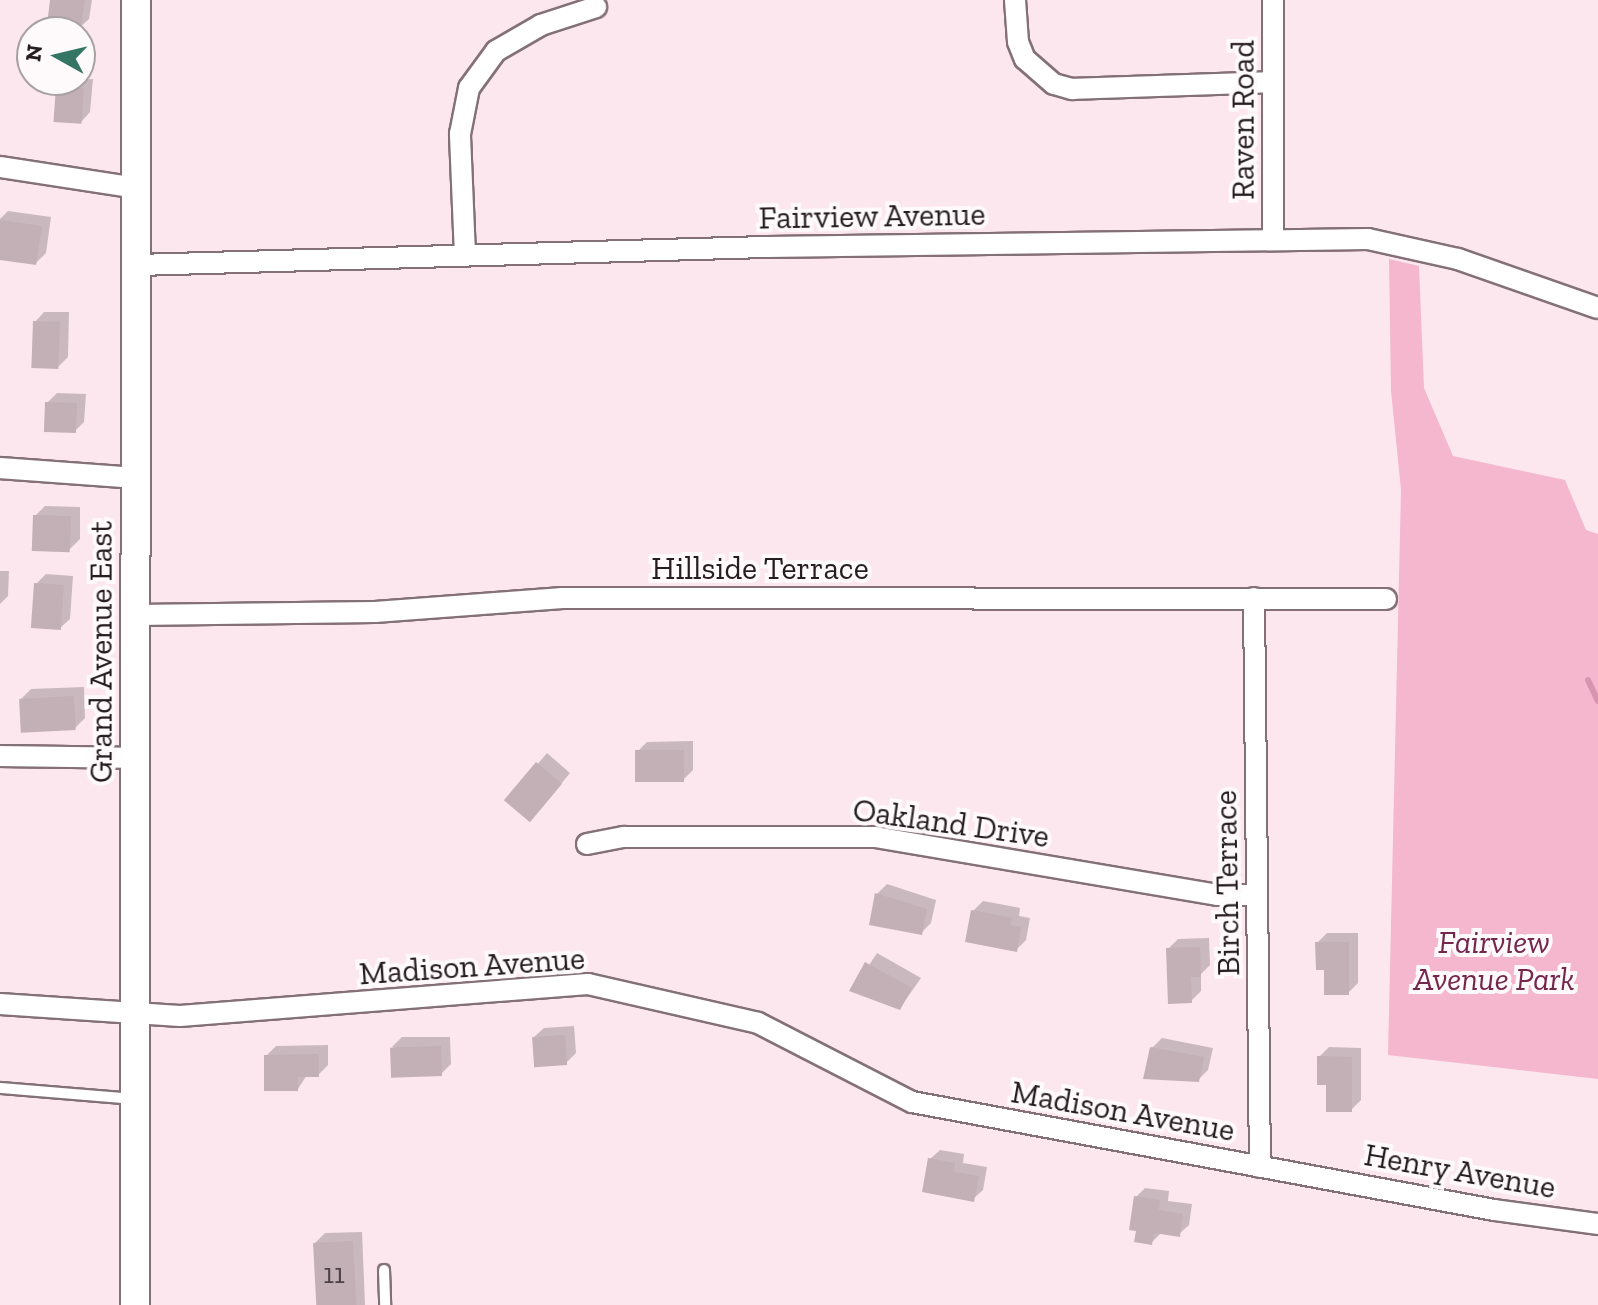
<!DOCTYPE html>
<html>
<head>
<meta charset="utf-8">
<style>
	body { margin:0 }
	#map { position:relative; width:1598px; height:1305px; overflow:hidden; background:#fce7ee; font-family:"Zilla Slab",serif }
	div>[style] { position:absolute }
	.green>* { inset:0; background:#f4b7ce }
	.shadow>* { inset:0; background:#0003 }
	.stream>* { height:6px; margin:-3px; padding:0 3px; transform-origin:3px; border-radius:3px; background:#d895b0 }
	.building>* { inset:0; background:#c3afb6; transform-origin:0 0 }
	.roads { filter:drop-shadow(2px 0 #847178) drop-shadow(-2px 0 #847178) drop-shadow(0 2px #847178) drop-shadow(0 -2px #847178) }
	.lane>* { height:10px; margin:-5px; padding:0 5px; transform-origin:5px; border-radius:5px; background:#fff }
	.street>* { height:20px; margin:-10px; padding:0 10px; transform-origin:10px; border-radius:10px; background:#fff }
	.secondary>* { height:28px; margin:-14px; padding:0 14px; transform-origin:14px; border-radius:14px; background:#fff }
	span { translate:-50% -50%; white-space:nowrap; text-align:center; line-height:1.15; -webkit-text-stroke:8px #fef9fb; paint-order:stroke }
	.number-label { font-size:28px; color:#4c4246 }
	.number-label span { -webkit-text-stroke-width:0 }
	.street-label { font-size:32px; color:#251d20 }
	.park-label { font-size:32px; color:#74264b; font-style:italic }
	.north { position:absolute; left:16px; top:16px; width:80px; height:80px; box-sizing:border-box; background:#fef9fb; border:2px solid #a7a1a3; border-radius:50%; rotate:278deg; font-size:22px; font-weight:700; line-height:32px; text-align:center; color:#251d20 }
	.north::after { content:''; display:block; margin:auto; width:28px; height:36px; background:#347564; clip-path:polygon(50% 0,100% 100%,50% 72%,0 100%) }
</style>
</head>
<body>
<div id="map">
	<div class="green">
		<div style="clip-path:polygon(1389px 259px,1419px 266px,1424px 388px,1453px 456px,1565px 480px,1586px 530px,1598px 534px,1598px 1079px,1388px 1055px,1401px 490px,1391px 391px)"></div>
	</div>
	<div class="shadow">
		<div style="clip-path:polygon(52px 0,92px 0,89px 19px,79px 28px)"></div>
		<div style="clip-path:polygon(93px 79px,90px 112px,81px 122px,58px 87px,65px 80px)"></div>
		<div style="clip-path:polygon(8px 211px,51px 217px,46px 253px,36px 263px,0 258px,0 219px)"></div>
		<div style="clip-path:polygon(44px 312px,69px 312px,68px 357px,58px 367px,35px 322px)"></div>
		<div style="clip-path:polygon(57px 393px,86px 394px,84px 422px,74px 432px,47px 403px)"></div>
		<div style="clip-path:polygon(45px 506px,80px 507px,80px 539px,70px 549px,35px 516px)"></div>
		<div style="clip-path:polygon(0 571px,9px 571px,8px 596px,0 604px)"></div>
		<div style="clip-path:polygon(46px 574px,73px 576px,70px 619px,60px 628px,36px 584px)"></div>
		<div style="clip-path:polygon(84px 687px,85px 718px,75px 728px,21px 699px,31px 689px)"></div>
		<div style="clip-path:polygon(693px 741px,693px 770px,683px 780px,637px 752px,647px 742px)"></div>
		<div style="clip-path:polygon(547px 753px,570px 773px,540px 810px,507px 800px)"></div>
		<div style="clip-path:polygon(887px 884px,936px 900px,931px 923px,921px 933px,877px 894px)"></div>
		<div style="clip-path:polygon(983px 901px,1020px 908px,1019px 916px,1030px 918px,1026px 940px,1016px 950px,973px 911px)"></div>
		<div style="clip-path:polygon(1327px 933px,1358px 933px,1358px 983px,1348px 993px,1326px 968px,1317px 943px)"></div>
		<div style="clip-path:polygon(1209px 938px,1210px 965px,1201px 974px,1201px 991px,1191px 1001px,1168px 949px,1178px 939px)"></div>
		<div style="clip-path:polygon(877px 953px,921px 978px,900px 1008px,852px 991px)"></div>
		<div style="clip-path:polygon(574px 1026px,576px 1053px,566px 1063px,534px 1037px,544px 1028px)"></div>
		<div style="clip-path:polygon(402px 1037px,450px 1037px,451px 1064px,441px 1074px,392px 1047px)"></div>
		<div style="clip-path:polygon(1162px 1038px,1213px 1048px,1208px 1070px,1198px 1080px,1146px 1077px,1152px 1048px)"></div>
		<div style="clip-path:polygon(328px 1045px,328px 1065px,318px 1075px,307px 1075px,298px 1089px,266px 1056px,276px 1046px)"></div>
		<div style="clip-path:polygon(1329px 1047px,1361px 1048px,1361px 1100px,1351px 1110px,1328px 1083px,1319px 1057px)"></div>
		<div style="clip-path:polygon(940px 1150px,964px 1154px,963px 1163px,987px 1167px,983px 1190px,973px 1199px,930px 1159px)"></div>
		<div style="clip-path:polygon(1145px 1188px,1169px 1191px,1168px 1201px,1192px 1204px,1189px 1225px,1179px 1234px,1162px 1232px,1151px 1243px,1136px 1197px)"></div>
		<div style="clip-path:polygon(362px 1232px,365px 1305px,318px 1305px,315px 1243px,325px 1233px)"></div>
	</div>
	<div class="stream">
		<div style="left:1588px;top:680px;width:23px;rotate:65deg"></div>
	</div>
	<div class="building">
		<div style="clip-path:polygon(50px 0,85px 0,80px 31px,47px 25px)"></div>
		<div style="left:56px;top:86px;width:28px;height:36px;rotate:4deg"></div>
		<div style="clip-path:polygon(0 220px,42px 226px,36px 265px,0 260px)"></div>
		<div style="left:33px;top:321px;width:27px;height:47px;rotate:2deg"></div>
		<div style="left:45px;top:402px;width:32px;height:30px;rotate:2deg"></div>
		<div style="left:33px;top:515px;width:38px;height:36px;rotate:2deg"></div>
		<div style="left:34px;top:583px;width:30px;height:45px;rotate:4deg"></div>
		<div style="left:74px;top:696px;width:34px;height:55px;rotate:87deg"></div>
		<div style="left:684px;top:750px;width:32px;height:49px;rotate:90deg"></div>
		<div style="left:536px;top:762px;width:34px;height:50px;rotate:40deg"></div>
		<div style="clip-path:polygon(875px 893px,927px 909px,922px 935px,869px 925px)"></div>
		<div style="clip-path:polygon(971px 910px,1012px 918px,1010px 925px,1021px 927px,1017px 952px,965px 942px)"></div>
		<div style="clip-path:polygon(1315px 942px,1349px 942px,1349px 995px,1324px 995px,1324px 970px,1316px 970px)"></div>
		<div style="clip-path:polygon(1200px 947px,1201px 977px,1191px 977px,1192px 1003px,1168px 1004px,1166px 948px)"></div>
		<div style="clip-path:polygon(865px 962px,912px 988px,900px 1010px,849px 991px)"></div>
		<div style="left:565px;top:1035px;width:30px;height:33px;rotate:86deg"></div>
		<div style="left:441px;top:1046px;width:30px;height:51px;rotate:88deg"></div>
		<div style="clip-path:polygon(1150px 1047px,1204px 1057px,1199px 1082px,1143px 1079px)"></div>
		<div style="clip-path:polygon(319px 1054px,319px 1077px,298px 1077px,298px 1091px,264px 1091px,264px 1055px)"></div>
		<div style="clip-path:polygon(1317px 1056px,1352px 1057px,1352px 1112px,1326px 1112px,1326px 1085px,1317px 1085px)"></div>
		<div style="clip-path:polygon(928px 1158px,955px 1163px,954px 1172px,979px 1176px,974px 1202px,922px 1192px)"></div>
		<div style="clip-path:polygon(1134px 1196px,1160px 1200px,1159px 1210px,1183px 1214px,1180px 1237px,1154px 1233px,1152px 1245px,1134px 1242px,1136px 1231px,1129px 1230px)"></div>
		<div style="left:353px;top:1241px;width:64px;height:40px;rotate:87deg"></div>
	</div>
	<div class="roads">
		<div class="lane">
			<div style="left:0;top:1088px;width:133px;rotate:4.7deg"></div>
			<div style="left:384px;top:1270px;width:35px;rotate:88deg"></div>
		</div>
		<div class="street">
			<div style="left:1015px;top:0;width:42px;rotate:85.9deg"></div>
			<div style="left:1018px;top:42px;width:18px;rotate:68deg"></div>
			<div style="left:1025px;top:59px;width:38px;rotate:41deg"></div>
			<div style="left:1054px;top:84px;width:19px;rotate:16deg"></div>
			<div style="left:1072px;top:89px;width:201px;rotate:-2deg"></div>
			<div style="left:0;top:167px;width:139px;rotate:8.7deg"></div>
			<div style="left:1273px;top:240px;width:240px;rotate:-90deg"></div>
			<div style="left:465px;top:255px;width:121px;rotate:-92.4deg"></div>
			<div style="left:460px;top:134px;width:47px;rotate:-78.9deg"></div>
			<div style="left:469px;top:88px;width:46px;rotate:-53.9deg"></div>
			<div style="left:496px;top:51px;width:52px;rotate:-30deg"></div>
			<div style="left:541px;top:25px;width:58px;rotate:-18.1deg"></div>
			<div style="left:137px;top:265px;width:630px;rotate:-1.64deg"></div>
			<div style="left:767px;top:247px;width:601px;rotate:-0.76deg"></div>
			<div style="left:1368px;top:239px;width:92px;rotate:12.5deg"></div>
			<div style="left:1458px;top:259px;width:148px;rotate:19.3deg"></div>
			<div style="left:0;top:468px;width:137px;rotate:4.2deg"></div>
			<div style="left:1254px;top:598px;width:569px;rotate:89.4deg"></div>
			<div style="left:135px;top:615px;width:240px;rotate:-0.7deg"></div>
			<div style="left:375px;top:612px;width:188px;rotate:-4.3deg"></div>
			<div style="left:562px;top:598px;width:824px;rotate:0.07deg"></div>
			<div style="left:0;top:756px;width:135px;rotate:0.8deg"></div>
			<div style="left:587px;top:844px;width:38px;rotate:-11deg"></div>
			<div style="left:624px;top:837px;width:251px"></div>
			<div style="left:875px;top:837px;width:347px;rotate:9.6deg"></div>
			<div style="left:1217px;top:895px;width:40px"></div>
			<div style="left:0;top:1004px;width:180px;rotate:3.8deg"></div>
			<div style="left:180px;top:1016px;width:409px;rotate:-4.5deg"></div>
			<div style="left:588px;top:984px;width:174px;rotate:12.9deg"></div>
			<div style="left:758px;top:1023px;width:173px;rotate:27.2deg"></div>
			<div style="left:912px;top:1102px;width:592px;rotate:10.51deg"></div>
			<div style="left:1494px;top:1210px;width:105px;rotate:7.7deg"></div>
		</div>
		<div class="secondary">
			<div style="left:135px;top:1305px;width:1305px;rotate:-89.96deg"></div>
		</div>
	</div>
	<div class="number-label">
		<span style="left:334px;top:1274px">11</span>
	</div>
	<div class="street-label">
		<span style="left:1243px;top:120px;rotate:-90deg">Raven Road</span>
		<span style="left:872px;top:216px;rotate:-1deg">Fairview Avenue</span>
		<span style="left:760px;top:568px">Hillside Terrace</span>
		<span style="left:101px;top:652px;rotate:-90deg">Grand Avenue East</span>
		<span style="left:951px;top:823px;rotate:8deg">Oakland Drive</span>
		<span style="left:1227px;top:883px;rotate:-91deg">Birch Terrace</span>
		<span style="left:472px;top:966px;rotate:-4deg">Madison Avenue</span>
		<span style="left:1123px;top:1111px;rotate:10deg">Madison Avenue</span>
		<span style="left:1460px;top:1171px;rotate:10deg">Henry Avenue</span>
	</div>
	<div class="park-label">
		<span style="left:1494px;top:961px">Fairview<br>Avenue Park</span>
	</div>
	<div class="north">N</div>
</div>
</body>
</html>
